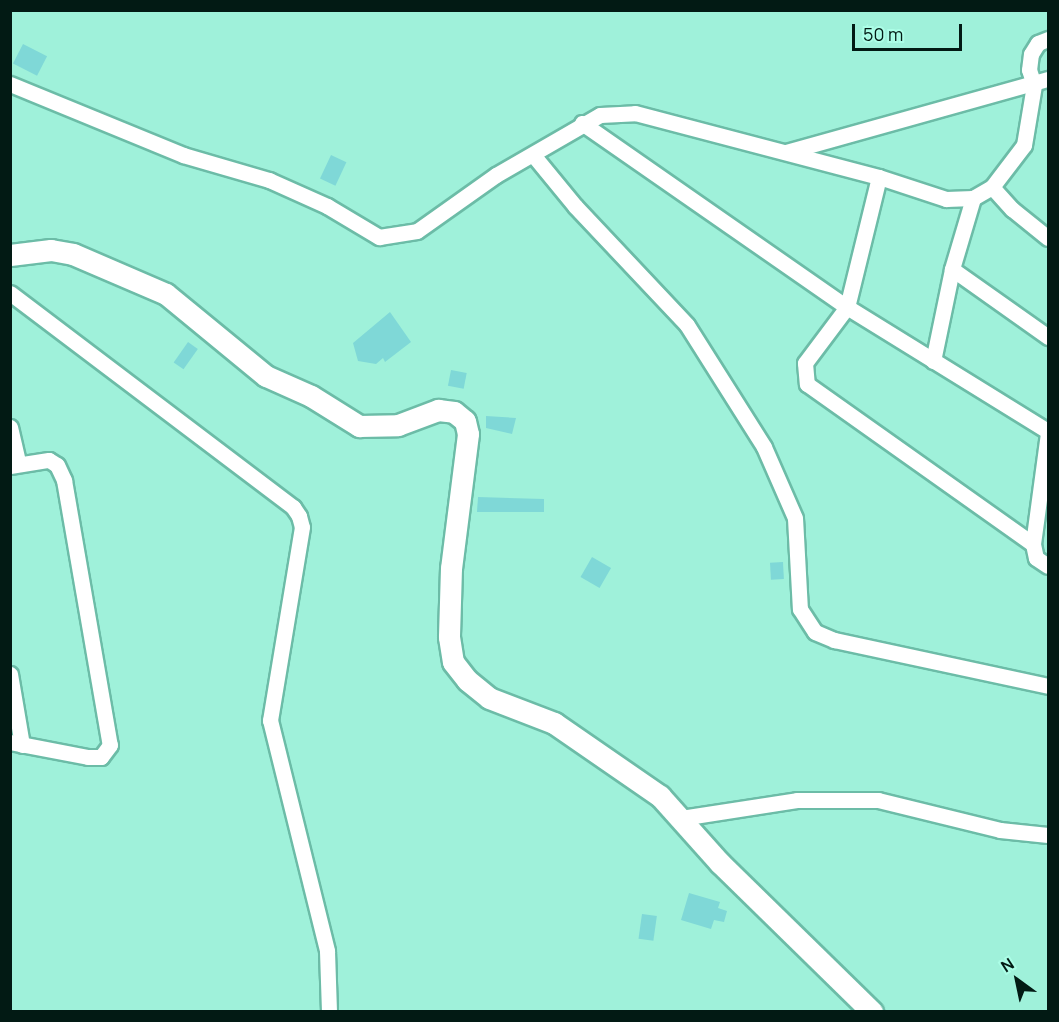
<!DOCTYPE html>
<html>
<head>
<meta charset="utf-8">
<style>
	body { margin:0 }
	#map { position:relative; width:1059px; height:1022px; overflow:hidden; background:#9ff1da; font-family:Manrope,sans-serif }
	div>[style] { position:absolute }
	.building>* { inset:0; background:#7fd8d7; transform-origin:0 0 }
	.roads { filter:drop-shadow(2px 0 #6cbca7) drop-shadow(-2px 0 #6cbca7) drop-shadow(0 2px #6cbca7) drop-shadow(0 -2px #6cbca7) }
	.minor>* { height:15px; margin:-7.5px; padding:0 7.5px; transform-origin:7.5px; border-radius:7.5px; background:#fff }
	.secondary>* { height:21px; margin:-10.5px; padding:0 10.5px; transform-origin:10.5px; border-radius:10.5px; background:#fff }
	span { translate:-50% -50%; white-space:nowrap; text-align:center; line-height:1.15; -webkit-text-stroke:6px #acfee7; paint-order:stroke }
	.frame { position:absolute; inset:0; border:12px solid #021a14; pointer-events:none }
	.north { position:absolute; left:987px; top:950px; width:60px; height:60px; -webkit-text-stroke:4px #acfee7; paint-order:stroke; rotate:327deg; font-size:16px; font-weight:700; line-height:24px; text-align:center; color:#021a14 }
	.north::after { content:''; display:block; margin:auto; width:21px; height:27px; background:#021a14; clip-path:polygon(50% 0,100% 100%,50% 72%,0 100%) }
	.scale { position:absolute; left:852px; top:24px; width:110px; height:27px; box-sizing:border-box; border:3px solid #021a14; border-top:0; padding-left:8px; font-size:18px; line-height:21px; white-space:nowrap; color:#021a14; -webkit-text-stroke:4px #acfee7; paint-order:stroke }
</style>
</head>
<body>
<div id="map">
	<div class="building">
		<div style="left:23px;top:44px;width:27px;height:22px;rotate:27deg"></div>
		<div style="left:331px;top:155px;width:17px;height:26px;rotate:25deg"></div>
		<div style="clip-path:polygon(390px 312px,411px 342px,385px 362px,383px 358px,376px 364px,358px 361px,353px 343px)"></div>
		<div style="left:188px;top:342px;width:12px;height:25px;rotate:35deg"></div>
		<div style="left:451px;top:370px;width:16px;height:16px;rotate:11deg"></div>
		<div style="clip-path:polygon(486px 416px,516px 418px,512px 434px,486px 428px)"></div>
		<div style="clip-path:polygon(478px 497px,544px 499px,544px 512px,477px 512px)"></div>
		<div style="left:592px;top:557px;width:22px;height:23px;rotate:30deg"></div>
		<div style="left:783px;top:562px;width:17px;height:13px;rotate:87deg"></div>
		<div style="clip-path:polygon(689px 893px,720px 902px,718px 908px,727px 911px,724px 922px,714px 920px,711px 929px,681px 920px)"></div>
		<div style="left:642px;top:914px;width:15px;height:25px;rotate:8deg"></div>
	</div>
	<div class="roads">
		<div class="minor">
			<div style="left:10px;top:84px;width:187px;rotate:22.3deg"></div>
			<div style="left:183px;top:155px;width:90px;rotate:16.2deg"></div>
			<div style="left:269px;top:180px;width:64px;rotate:24.1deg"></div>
			<div style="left:327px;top:206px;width:61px;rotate:30.8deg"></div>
			<div style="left:379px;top:237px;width:38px;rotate:-9deg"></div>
			<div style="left:417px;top:231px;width:97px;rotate:-35.3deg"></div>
			<div style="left:496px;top:175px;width:120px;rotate:-30deg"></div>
			<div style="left:600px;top:115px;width:35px;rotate:-3deg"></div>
			<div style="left:635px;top:113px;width:252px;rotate:14.7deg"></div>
			<div style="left:879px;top:177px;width:71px;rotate:18.2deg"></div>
			<div style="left:946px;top:199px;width:27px;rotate:-2deg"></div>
			<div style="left:973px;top:198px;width:22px;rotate:-30deg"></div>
			<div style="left:992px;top:187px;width:53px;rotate:-52.7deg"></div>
			<div style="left:1024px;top:145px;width:61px;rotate:-80.5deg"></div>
			<div style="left:1034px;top:85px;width:16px;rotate:-108deg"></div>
			<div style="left:1029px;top:70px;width:16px;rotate:-83deg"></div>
			<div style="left:1031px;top:54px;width:13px;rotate:-58deg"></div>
			<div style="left:1038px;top:43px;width:11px;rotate:-22deg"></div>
			<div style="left:582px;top:123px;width:323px;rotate:34.8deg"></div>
			<div style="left:847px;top:307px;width:236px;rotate:31.7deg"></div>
			<div style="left:786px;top:152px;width:272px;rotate:-15.6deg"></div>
			<div style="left:534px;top:156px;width:65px;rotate:50.6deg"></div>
			<div style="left:575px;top:206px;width:163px;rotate:46.7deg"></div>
			<div style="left:687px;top:325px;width:144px;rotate:57.7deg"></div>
			<div style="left:764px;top:447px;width:77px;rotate:66.4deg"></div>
			<div style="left:795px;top:518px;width:91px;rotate:86.9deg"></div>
			<div style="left:800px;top:609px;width:27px;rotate:57deg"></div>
			<div style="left:815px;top:632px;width:21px;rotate:23deg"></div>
			<div style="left:834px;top:640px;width:219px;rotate:12.1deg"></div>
			<div style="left:879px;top:177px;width:134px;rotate:103.8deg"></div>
			<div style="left:847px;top:307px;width:70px;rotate:126.9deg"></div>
			<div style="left:805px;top:363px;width:21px;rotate:85deg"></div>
			<div style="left:807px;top:384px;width:277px;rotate:35.3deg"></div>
			<div style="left:992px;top:187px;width:30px;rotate:48deg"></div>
			<div style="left:1012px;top:209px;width:46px;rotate:38.9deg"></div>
			<div style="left:952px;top:269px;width:118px;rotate:35.3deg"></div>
			<div style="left:10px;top:293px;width:355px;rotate:37.1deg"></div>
			<div style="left:293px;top:507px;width:11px;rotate:56deg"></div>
			<div style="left:299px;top:516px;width:11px;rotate:75deg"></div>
			<div style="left:302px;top:527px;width:196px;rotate:99.4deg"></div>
			<div style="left:270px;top:720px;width:238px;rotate:76.1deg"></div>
			<div style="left:327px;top:951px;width:61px;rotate:88.1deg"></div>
			<div style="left:933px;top:361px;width:94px;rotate:-78.3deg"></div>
			<div style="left:952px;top:269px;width:74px;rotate:-73.5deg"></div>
			<div style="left:10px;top:427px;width:37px;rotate:77deg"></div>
			<div style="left:1048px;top:433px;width:112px;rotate:97.7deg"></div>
			<div style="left:1033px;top:544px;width:14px;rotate:78deg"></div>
			<div style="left:1036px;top:558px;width:14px;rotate:34deg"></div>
			<div style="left:10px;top:466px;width:39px;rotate:-9deg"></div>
			<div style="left:49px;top:460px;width:9px;rotate:32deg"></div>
			<div style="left:57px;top:465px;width:17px;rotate:65deg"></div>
			<div style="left:64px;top:480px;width:269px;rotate:80.2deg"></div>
			<div style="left:110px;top:745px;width:15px;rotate:127deg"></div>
			<div style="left:101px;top:757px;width:13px;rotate:180deg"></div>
			<div style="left:88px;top:757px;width:79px;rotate:-169.1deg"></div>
			<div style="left:10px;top:674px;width:72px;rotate:80.4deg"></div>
			<div style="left:681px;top:818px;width:117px;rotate:-8.8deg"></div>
			<div style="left:797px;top:800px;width:81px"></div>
			<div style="left:878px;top:800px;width:126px;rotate:13.8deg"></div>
			<div style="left:1000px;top:830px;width:48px;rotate:5.9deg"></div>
		</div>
		<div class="secondary">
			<div style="left:10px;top:255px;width:41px;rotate:-7deg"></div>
			<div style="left:51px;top:250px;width:22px;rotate:10deg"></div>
			<div style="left:73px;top:254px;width:101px;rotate:23.3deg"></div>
			<div style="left:166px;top:294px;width:129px;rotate:39.4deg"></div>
			<div style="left:266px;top:376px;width:49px;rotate:24deg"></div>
			<div style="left:311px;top:396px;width:57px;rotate:32deg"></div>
			<div style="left:359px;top:426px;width:39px;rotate:-1deg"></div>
			<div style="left:398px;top:425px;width:43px;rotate:-20.6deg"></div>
			<div style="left:438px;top:410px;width:16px;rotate:7deg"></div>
			<div style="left:454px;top:412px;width:14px;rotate:39deg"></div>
			<div style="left:465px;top:421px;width:13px;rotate:77deg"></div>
			<div style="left:468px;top:434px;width:135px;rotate:97.2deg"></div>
			<div style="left:451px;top:568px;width:69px;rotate:91.7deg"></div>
			<div style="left:449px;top:637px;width:25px;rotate:81deg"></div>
			<div style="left:453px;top:662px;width:23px;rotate:52deg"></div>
			<div style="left:467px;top:680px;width:28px;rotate:39deg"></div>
			<div style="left:489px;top:698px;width:70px;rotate:21deg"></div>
			<div style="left:554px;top:723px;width:129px;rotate:34.6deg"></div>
			<div style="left:660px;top:796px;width:90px;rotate:48.2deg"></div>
			<div style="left:720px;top:863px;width:213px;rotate:44.4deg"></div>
		</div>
	</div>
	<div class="frame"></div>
	<div class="north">N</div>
	<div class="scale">50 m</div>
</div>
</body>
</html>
